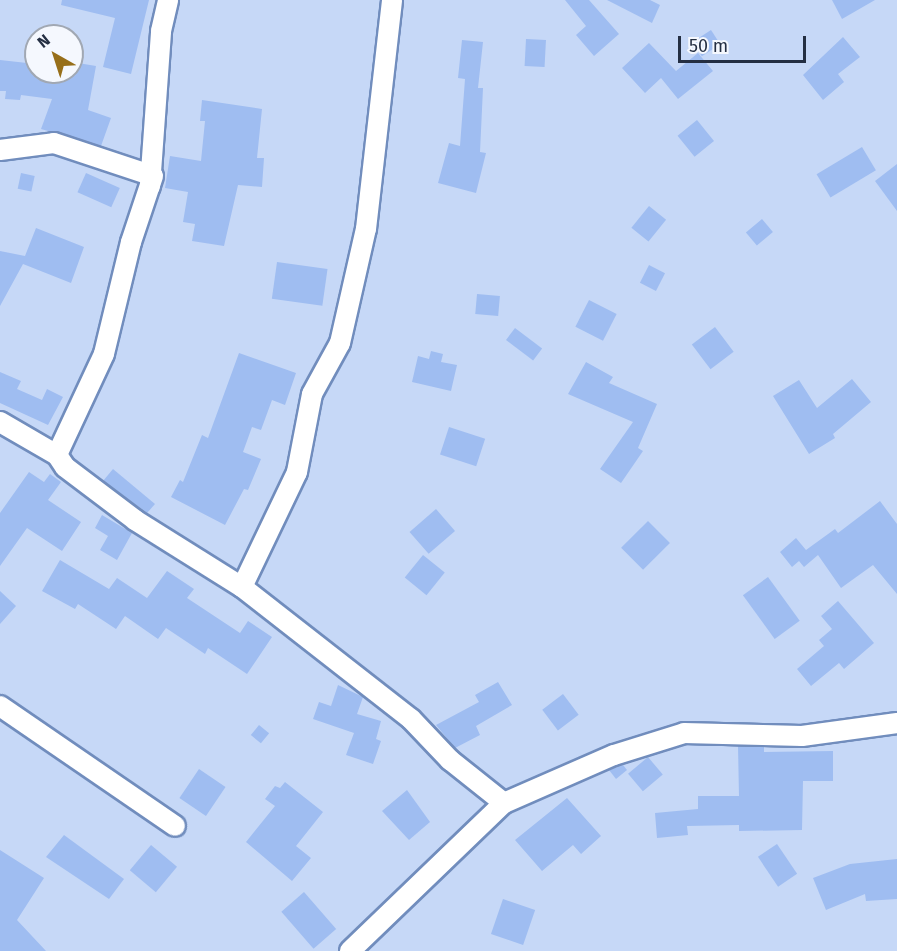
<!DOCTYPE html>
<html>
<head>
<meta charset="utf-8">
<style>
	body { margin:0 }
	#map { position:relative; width:897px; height:951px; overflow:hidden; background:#c6d8f7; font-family:"Fira Sans",sans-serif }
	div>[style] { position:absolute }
	.building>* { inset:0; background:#9fbdf1; transform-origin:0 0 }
	.roads { filter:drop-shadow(2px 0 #718dbd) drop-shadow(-2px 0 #718dbd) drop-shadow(0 2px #718dbd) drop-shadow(0 -2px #718dbd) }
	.minor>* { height:20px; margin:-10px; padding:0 10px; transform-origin:10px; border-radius:10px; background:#fff }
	span { translate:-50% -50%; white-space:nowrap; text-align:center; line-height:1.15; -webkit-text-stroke:4.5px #f5f8fe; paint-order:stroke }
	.north { position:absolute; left:24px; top:24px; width:60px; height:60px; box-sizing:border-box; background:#f5f8fe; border:2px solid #a1a8b3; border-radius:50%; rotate:321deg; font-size:16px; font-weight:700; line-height:24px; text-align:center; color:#242f43 }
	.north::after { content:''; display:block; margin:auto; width:21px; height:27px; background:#976f1a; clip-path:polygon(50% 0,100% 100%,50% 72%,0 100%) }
	.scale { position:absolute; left:678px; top:36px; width:128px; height:27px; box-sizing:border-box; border:3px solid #242f43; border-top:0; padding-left:8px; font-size:18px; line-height:21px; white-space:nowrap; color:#242f43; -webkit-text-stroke:4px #f5f8fe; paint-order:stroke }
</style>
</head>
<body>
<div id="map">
	<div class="building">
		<div style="clip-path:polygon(62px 0,149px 0,131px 74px,103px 67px,115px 18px,61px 5px)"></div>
		<div style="clip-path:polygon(565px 0,589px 0,619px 34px,594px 56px,576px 35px,586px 26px)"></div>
		<div style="clip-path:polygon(607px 0,650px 0,660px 5px,652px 23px)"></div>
		<div style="clip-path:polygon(832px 0,875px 0,842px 19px)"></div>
		<div style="left:711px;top:30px;width:17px;height:22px;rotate:57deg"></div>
		<div style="clip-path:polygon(843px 37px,860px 57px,838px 74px,844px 82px,823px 100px,803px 75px)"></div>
		<div style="left:526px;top:39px;width:20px;height:27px;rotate:3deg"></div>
		<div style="clip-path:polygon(462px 40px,483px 42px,478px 88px,483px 88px,480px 152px,486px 153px,476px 193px,438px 183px,449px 143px,460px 146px,465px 79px,458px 78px)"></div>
		<div style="clip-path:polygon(649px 43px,676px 71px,698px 53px,713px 71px,678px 99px,661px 78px,645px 93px,622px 68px)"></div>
		<div style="clip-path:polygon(0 60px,36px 64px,36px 72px,72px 72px,72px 62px,96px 66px,88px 110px,111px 118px,101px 146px,41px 129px,52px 99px,21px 95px,20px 100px,5px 99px,6px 91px,0 91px)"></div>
		<div style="clip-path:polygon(202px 100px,262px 109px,257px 158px,264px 158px,262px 187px,238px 185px,224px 246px,192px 241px,195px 224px,183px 222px,188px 192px,165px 188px,170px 156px,201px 161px,205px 121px,200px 121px)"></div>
		<div style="left:697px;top:120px;width:27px;height:25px;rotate:51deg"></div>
		<div style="left:862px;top:147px;width:27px;height:53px;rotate:59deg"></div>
		<div style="clip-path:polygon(897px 164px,897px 211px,875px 181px)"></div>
		<div style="left:21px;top:173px;width:14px;height:16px;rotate:12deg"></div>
		<div style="left:86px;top:173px;width:37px;height:21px;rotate:24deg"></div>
		<div style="left:649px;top:206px;width:22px;height:28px;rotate:39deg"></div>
		<div style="left:762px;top:219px;width:17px;height:21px;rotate:50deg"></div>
		<div style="clip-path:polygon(36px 228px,84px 247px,71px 283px,23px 264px,0 306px,0 251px,25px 256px)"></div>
		<div style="left:277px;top:262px;width:51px;height:37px;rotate:8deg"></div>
		<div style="left:649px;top:265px;width:18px;height:20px;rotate:27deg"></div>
		<div style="left:477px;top:294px;width:23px;height:20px;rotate:5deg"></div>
		<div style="left:589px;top:300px;width:31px;height:30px;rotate:27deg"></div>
		<div style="left:715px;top:327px;width:31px;height:29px;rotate:53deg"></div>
		<div style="left:515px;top:328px;width:34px;height:15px;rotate:37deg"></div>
		<div style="clip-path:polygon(431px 351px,443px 354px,441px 362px,457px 365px,451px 391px,412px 382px,418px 356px,429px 359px)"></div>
		<div style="clip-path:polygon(239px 353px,296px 373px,285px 405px,272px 400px,261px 430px,252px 427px,243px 452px,261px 459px,248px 490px,244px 489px,225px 525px,171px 497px,180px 480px,183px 482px,202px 435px,208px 438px)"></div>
		<div style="clip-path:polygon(586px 362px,613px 377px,609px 383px,657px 404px,638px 448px,643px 451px,621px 483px,600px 469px,633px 422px,568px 394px)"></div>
		<div style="clip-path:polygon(0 372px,21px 381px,17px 389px,42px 400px,47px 389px,63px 397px,48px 425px,0 403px)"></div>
		<div style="clip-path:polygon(852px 379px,871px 402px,833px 434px,835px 438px,809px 454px,773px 396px,799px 380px,817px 408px)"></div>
		<div style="left:449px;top:427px;width:38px;height:29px;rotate:18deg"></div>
		<div style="clip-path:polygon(113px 469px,155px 504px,147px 513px,103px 481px)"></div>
		<div style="clip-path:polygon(29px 472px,44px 482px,50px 474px,61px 482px,48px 500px,81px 522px,62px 551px,27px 528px,0 566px,0 513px)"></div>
		<div style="clip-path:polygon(880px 501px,897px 524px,897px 594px,873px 565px,841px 588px,818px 555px,804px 567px,799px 561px,792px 567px,780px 552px,796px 538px,806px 550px,835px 529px,838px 533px)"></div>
		<div style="left:436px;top:509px;width:29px;height:35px;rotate:49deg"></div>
		<div style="clip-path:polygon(102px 515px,132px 533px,117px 560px,100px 550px,108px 536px,95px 528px)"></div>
		<div style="left:648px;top:521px;width:31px;height:38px;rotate:45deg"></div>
		<div style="left:423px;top:555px;width:28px;height:29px;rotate:39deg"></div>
		<div style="clip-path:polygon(60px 560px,109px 589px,117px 578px,147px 598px,167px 571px,194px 589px,187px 598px,240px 633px,248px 621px,272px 637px,247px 674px,208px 648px,205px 654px,166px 628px,158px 639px,125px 616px,116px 629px,78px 604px,75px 609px,42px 591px)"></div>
		<div style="left:768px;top:577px;width:54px;height:31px;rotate:54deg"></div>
		<div style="clip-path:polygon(0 591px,16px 606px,0 624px)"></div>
		<div style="clip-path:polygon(838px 601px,874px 643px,844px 669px,839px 663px,811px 686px,797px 669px,824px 646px,819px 640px,832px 629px,821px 616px)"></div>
		<div style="clip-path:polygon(498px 682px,512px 705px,476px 726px,480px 735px,455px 748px,436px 725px,479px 702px,475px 695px)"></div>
		<div style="clip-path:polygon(338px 685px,363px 697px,357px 714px,381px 721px,376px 739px,381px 741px,373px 764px,346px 755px,354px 733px,313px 719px,319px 702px,331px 706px)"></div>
		<div style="left:563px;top:694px;width:26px;height:26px;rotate:53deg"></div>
		<div style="left:259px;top:725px;width:13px;height:13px;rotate:39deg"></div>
		<div style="clip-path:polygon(738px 746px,764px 747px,764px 752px,833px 751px,833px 781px,803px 781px,802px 830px,739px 831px,739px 825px,687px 826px,688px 835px,657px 838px,655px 813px,698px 809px,698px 796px,739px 796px)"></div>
		<div style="left:648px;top:757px;width:23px;height:26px;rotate:50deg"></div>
		<div style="clip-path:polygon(623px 765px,627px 770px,616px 779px,609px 770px)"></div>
		<div style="left:199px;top:769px;width:32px;height:35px;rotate:34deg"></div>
		<div style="clip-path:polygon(285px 782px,323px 812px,296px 846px,311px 858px,292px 881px,246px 842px,275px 806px,265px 799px,275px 786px,280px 788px)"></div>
		<div style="clip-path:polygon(407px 790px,430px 822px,409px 840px,382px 811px)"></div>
		<div style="clip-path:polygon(567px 798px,601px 836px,581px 854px,573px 845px,542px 871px,515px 840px)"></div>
		<div style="clip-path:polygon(64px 835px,124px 879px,109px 899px,46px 857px)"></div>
		<div style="left:777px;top:844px;width:36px;height:23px;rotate:56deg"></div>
		<div style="left:151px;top:845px;width:34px;height:33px;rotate:40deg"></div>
		<div style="clip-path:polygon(0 850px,44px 878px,17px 920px,46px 951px,0 951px)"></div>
		<div style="clip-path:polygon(897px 859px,897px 899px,866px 901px,865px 894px,826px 910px,813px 878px,850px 864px)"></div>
		<div style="left:304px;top:892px;width:49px;height:30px;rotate:49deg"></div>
		<div style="left:503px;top:899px;width:34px;height:37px;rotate:19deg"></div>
	</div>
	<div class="roads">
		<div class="minor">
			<div style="left:0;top:150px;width:54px;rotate:-7.4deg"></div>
			<div style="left:54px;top:143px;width:104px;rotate:18.4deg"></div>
			<div style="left:153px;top:176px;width:70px;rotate:108.4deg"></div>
			<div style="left:131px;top:242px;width:115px;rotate:103.6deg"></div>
			<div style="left:104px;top:354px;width:111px;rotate:115deg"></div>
			<div style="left:150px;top:186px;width:155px;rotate:-85.9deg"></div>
			<div style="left:161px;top:31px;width:32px;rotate:-77deg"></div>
			<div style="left:0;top:422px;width:66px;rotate:30.1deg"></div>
			<div style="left:57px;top:455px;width:14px;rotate:56deg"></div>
			<div style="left:65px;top:467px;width:88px;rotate:37.1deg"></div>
			<div style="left:135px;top:520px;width:126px;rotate:32.1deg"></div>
			<div style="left:242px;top:587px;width:214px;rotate:38deg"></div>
			<div style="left:411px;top:719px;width:57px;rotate:46.4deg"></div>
			<div style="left:450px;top:760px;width:69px;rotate:38.5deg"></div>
			<div style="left:242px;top:587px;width:127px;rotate:-64.4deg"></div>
			<div style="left:297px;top:472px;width:79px;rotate:-79.1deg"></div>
			<div style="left:312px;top:394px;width:58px;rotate:-61.2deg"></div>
			<div style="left:340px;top:343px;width:117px;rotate:-77.2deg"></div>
			<div style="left:366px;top:229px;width:230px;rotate:-83.5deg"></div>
			<div style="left:0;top:706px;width:212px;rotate:34.4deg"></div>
			<div style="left:350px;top:951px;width:214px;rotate:-43.9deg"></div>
			<div style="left:504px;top:803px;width:120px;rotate:-23.6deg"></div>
			<div style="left:614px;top:755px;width:73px;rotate:-17.4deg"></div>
			<div style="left:684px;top:733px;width:118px;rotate:1.5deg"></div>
			<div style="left:802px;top:736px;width:96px;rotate:-7.8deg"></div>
		</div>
	</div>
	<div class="north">N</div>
	<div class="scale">50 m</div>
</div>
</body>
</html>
